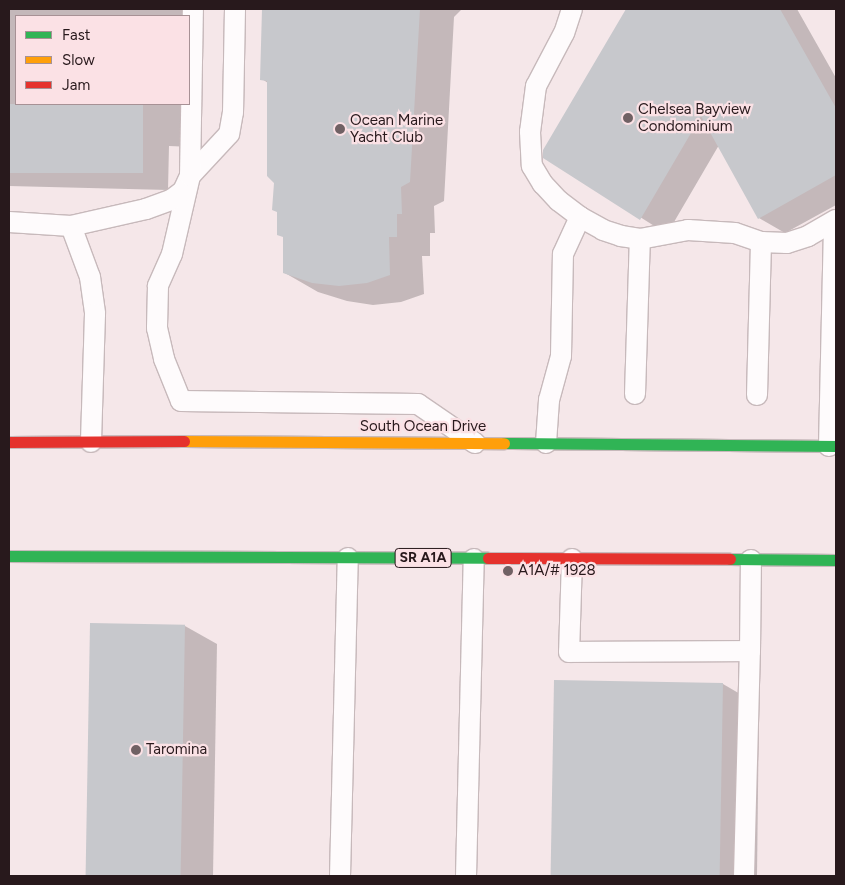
<!DOCTYPE html>
<html>
<head>
<meta charset="utf-8">
<style>
	body { margin:0 }
	#map { position:relative; width:845px; height:885px; overflow:hidden; background:#f5e7e9; font-family:Figtree,sans-serif }
	div>[style] { position:absolute }
	.shadow>* { inset:0; background:#0003 }
	.building>* { inset:0; background:#c7c8cc; transform-origin:0 0 }
	.roads { filter:drop-shadow(1px 0 #c7b9bb) drop-shadow(-1px 0 #c7b9bb) drop-shadow(0 1px #c7b9bb) drop-shadow(0 -1px #c7b9bb) }
	.lane>* { height:20px; margin:-10px; padding:0 10px; transform-origin:10px; border-radius:10px; background:#fefbfc }
	.fast>* { height:11px; margin:-5.5px; padding:0 5.5px; transform-origin:5.5px; border-radius:5.5px; background:#30b455 }
	.slow>* { height:11px; margin:-5.5px; padding:0 5.5px; transform-origin:5.5px; border-radius:5.5px; background:#ff9f0a }
	.jam>* { height:11px; margin:-5.5px; padding:0 5.5px; transform-origin:5.5px; border-radius:5.5px; background:#e5322d }
	.dots>* { width:14px; height:14px; translate:-50% -50%; box-sizing:border-box; border:2px solid #fbe1e5; border-radius:50% }
	span { translate:-50% -50%; white-space:nowrap; text-align:center; line-height:1.15; -webkit-text-stroke:4.5px #fbe1e5; paint-order:stroke }
	.shield-label span { padding:1px 4px; background:#fbe1e5; border:1px solid; border-radius:4px; -webkit-text-stroke-width:0 }
	.shield-label { font-size:14px; color:#28191c; font-weight:700 }
	.poi-label { font-size:15px; color:#28191c }
	.left { translate:0 -50%; text-align:left }
	.street-label { font-size:15px; color:#28191c }
	.frame { position:absolute; inset:0; border:10px solid #28191c; pointer-events:none }
	.legend { position:absolute; left:15px; top:15px; width:175px; height:90px; box-sizing:border-box; background:#fbe1e5; border:1px solid #a79195; margin:0; padding:6px 9px; list-style:none; font-size:15px; color:#28191c }
	.legend li { display:flex; align-items:center; gap:10px; height:25px }
	.legend b { width:25px; border:1px solid #a79195 }
</style>
</head>
<body>
<div id="map">
	<div class="shadow">
		<div style="clip-path:polygon(evenodd,9px 9px,196px 9px,193px 147px,169px 146px,168px 190px,9px 186px,9px 9px,16px 16px,189px 16px,189px 104px,16px 104px,16px 16px)"></div>
		<div style="clip-path:polygon(263px 9px,462px 9px,454px 17px,444px 201px,434px 206px,435px 233px,430px 233px,430px 256px,422px 256px,424px 294px,401px 302px,373px 305px,347px 301px,318px 292px,285px 273px,284px 238px,278px 212px,275px 183px,268px 83px,262px 79px)"></div>
		<div style="clip-path:polygon(628px 9px,797px 9px,836px 78px,836px 205px,785px 233px,759px 218px,719px 145px,667px 234px,545px 157px,544px 151px)"></div>
		<div style="clip-path:polygon(91px 624px,185px 626px,217px 644px,213px 876px,87px 876px)"></div>
		<div style="clip-path:polygon(555px 681px,723px 684px,759px 705px,757px 876px,553px 876px)"></div>
	</div>
	<div class="building">
		<div style="clip-path:polygon(262px 9px,420px 9px,410px 182px,401px 187px,402px 214px,397px 214px,397px 237px,389px 237px,390px 275px,367px 283px,339px 286px,312px 283px,283px 273px,283px 237px,277px 235px,277px 212px,272px 210px,274px 183px,267px 176px,267px 81px,260px 80px)"></div>
		<div style="clip-path:polygon(626px 9px,780px 9px,836px 108px,836px 175px,758px 219px,701px 116px,640px 220px,543px 158px,543px 150px)"></div>
		<div style="left:9px;top:104px;width:134px;height:69px"></div>
		<div style="left:90px;top:623px;width:95px;height:253px;rotate:1deg"></div>
		<div style="left:554px;top:680px;width:169px;height:196px;rotate:1deg"></div>
	</div>
	<div class="roads">
		<div class="lane">
			<div style="left:235px;top:9px;width:103px;rotate:91.1deg"></div>
			<div style="left:233px;top:112px;width:22px;rotate:100deg"></div>
			<div style="left:229px;top:134px;width:57px;rotate:132.9deg"></div>
			<div style="left:190px;top:176px;width:80px;rotate:103deg"></div>
			<div style="left:172px;top:254px;width:35px;rotate:114deg"></div>
			<div style="left:158px;top:286px;width:42px;rotate:91.4deg"></div>
			<div style="left:157px;top:328px;width:32px;rotate:77deg"></div>
			<div style="left:164px;top:359px;width:45px;rotate:68deg"></div>
			<div style="left:181px;top:401px;width:237px;rotate:0.7deg"></div>
			<div style="left:418px;top:404px;width:69px;rotate:34.4deg"></div>
			<div style="left:572px;top:9px;width:25px;rotate:108deg"></div>
			<div style="left:564px;top:33px;width:60px;rotate:117.8deg"></div>
			<div style="left:536px;top:86px;width:46px;rotate:97.4deg"></div>
			<div style="left:530px;top:132px;width:34px;rotate:87deg"></div>
			<div style="left:532px;top:166px;width:21px;rotate:59deg"></div>
			<div style="left:543px;top:184px;width:23px;rotate:47deg"></div>
			<div style="left:559px;top:201px;width:26px;rotate:37deg"></div>
			<div style="left:580px;top:217px;width:26px;rotate:29deg"></div>
			<div style="left:603px;top:230px;width:19px;rotate:18deg"></div>
			<div style="left:621px;top:236px;width:19px;rotate:9deg"></div>
			<div style="left:9px;top:222px;width:62px;rotate:3.7deg"></div>
			<div style="left:71px;top:226px;width:77px;rotate:-12.8deg"></div>
			<div style="left:146px;top:209px;width:27px;rotate:-20deg"></div>
			<div style="left:171px;top:200px;width:15px;rotate:-37deg"></div>
			<div style="left:183px;top:191px;width:17px;rotate:-65deg"></div>
			<div style="left:190px;top:176px;width:167px;rotate:-89deg"></div>
			<div style="left:71px;top:226px;width:54px;rotate:69.6deg"></div>
			<div style="left:90px;top:277px;width:37px;rotate:82deg"></div>
			<div style="left:95px;top:314px;width:128px;rotate:91.8deg"></div>
			<div style="left:635px;top:394px;width:155px;rotate:-88.2deg"></div>
			<div style="left:640px;top:239px;width:49px;rotate:-10.6deg"></div>
			<div style="left:688px;top:230px;width:47px;rotate:3.7deg"></div>
			<div style="left:735px;top:233px;width:28px;rotate:19deg"></div>
			<div style="left:757px;top:395px;width:153px;rotate:-88.5deg"></div>
			<div style="left:761px;top:242px;width:26px;rotate:2deg"></div>
			<div style="left:787px;top:243px;width:22px;rotate:-18deg"></div>
			<div style="left:808px;top:236px;width:32px;rotate:-30deg"></div>
			<div style="left:546px;top:443px;width:43px;rotate:-86deg"></div>
			<div style="left:549px;top:400px;width:46px;rotate:-74.7deg"></div>
			<div style="left:561px;top:356px;width:102px;rotate:-88.9deg"></div>
			<div style="left:563px;top:254px;width:41px;rotate:-65.3deg"></div>
			<div style="left:829px;top:446px;width:224px;rotate:-88.7deg"></div>
			<div style="left:572px;top:559px;width:93px;rotate:91.8deg"></div>
			<div style="left:569px;top:652px;width:181px;rotate:-0.3deg"></div>
			<div style="left:750px;top:651px;width:91px;rotate:-89.4deg"></div>
			<div style="left:340px;top:876px;width:318px;rotate:-88.6deg"></div>
			<div style="left:466px;top:876px;width:317px;rotate:-88.6deg"></div>
			<div style="left:744px;top:876px;width:225px;rotate:-88.5deg"></div>
		</div>
		<div class="fast">
			<div style="left:504px;top:443px;width:332px;rotate:0.5deg"></div>
			<div style="left:9px;top:556px;width:479px;rotate:0.2deg"></div>
			<div style="left:730px;top:559px;width:106px;rotate:0.5deg"></div>
		</div>
		<div class="slow">
			<div style="left:184px;top:441px;width:320px;rotate:0.4deg"></div>
		</div>
		<div class="jam">
			<div style="left:9px;top:442px;width:175px;rotate:-0.3deg"></div>
			<div style="left:488px;top:558px;width:242px;rotate:0.2deg"></div>
		</div>
	</div>
	<div class="dots">
		<div style="left:628px;top:118px;background:#706164"></div>
		<div style="left:340px;top:129px;background:#706164"></div>
		<div style="left:508px;top:571px;background:#706164"></div>
		<div style="left:136px;top:750px;background:#706164"></div>
	</div>
	<div class="shield-label">
		<span style="left:423px;top:558px">SR A1A</span>
	</div>
	<div class="poi-label">
		<span class="left" style="left:638px;top:118px">Chelsea Bayview<br>Condominium</span>
		<span class="left" style="left:350px;top:129px">Ocean Marine<br>Yacht Club</span>
		<span class="left" style="left:518px;top:571px">A1A/# 1928</span>
		<span class="left" style="left:146px;top:750px">Taromina</span>
	</div>
	<div class="street-label">
		<span style="left:423px;top:427px">South Ocean Drive</span>
	</div>
	<div class="frame"></div>
	<ul class="legend">
	<li><b style="height:6px;background:#30b455"></b>Fast</li>
	<li><b style="height:6px;background:#ff9f0a"></b>Slow</li>
	<li><b style="height:6px;background:#e5322d"></b>Jam</li>
	</ul>
</div>
</body>
</html>
